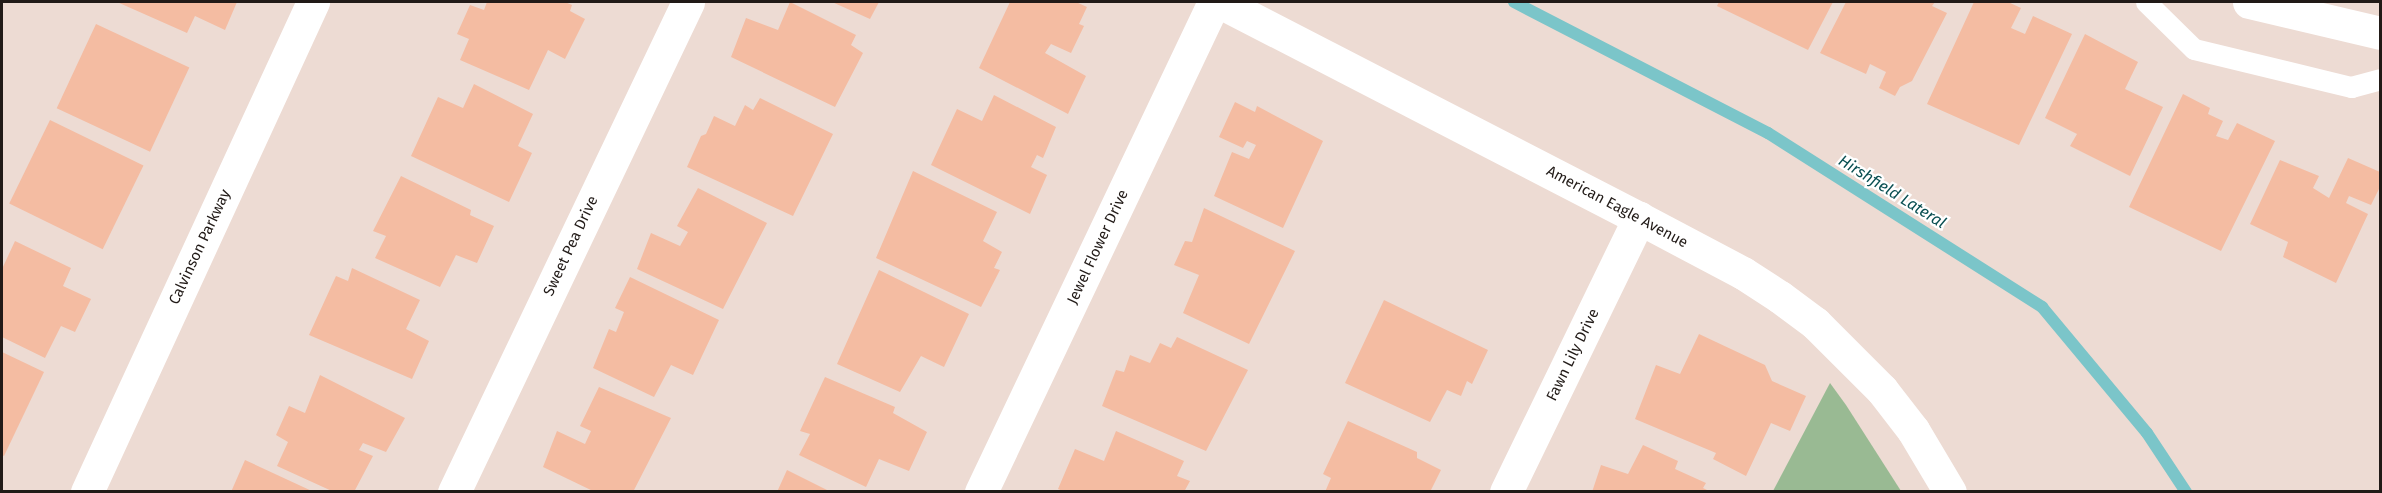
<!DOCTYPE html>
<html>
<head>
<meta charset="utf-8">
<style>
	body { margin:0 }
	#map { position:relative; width:2382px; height:493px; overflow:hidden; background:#eddbd3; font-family:"Fira Sans",sans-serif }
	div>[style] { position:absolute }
	.green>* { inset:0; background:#99ba93 }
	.stream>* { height:12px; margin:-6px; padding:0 6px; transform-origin:6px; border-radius:6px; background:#7bc5c9 }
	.building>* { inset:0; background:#f4bca2; transform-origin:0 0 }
	.service>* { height:21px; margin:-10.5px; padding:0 10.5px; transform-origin:10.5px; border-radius:10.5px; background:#fff }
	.minor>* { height:33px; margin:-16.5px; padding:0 16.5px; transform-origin:16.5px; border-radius:16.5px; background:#fff }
	.tertiary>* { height:33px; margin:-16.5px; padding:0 16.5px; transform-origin:16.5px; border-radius:16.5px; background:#fff }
	.secondary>* { height:33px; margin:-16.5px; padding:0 16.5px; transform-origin:16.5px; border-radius:16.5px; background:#fff }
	span { translate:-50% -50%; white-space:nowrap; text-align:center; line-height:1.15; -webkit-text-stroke:4.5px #fff; paint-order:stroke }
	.street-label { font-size:15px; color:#211a17 }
	.water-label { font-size:16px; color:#0a4f52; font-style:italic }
	.frame { position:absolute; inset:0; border:3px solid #211a17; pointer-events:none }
</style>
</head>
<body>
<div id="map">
	<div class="green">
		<div style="clip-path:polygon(1830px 383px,1846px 405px,1901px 491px,1773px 491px)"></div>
	</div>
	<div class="stream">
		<div style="left:1514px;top:2px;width:286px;rotate:27.3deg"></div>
		<div style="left:1768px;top:133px;width:325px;rotate:32.4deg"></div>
		<div style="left:2042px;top:307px;width:164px;rotate:50.2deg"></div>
		<div style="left:2147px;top:433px;width:71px;rotate:56.5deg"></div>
	</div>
	<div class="building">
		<div style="clip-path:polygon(117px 2px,237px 2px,225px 30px,195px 16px,187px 33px)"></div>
		<div style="clip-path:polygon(487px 2px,565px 2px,572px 5px,570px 11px,585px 19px,565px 59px,548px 50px,529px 90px,460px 60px,469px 39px,457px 34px,470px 5px,484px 10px)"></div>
		<div style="clip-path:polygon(790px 2px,856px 35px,851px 45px,863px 53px,835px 107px,731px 57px,746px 18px,778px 30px)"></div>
		<div style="clip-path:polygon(832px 2px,879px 2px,870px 19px)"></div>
		<div style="clip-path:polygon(1010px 2px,1076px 2px,1087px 7px,1079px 24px,1084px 26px,1071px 53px,1051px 44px,1045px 53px,1086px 76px,1068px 114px,979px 68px)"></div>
		<div style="clip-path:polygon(1719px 2px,1833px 2px,1808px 50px,1717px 6px)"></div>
		<div style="clip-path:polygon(1846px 2px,1935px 2px,1932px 6px,1947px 13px,1912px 81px,1900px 87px,1895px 96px,1879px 88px,1886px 72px,1870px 64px,1866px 74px,1820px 53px)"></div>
		<div style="clip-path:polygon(1974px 2px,2008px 2px,2021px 8px,2011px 28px,2025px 34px,2033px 16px,2072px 34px,2019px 145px,1927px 104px)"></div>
		<div style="left:96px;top:24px;width:103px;height:93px;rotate:25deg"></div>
		<div style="clip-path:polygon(2085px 34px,2138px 62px,2125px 89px,2163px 107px,2130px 176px,2070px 146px,2077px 134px,2045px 118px)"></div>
		<div style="clip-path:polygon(474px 84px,533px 114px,518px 146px,532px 153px,509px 202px,411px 156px,438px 97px,463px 108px)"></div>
		<div style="clip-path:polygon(2183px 94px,2210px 108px,2208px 114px,2223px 121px,2216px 136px,2228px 140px,2237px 123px,2275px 141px,2221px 251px,2129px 207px)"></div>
		<div style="clip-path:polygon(994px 95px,1056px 127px,1043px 158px,1037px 155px,1031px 167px,1047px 175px,1030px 214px,931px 165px,957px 109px,982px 121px)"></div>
		<div style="clip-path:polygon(760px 98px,833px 134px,793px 216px,687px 167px,701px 136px,706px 134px,714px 116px,735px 126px,745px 105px,753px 110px)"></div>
		<div style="clip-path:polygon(1235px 102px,1255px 112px,1257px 106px,1323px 141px,1283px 228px,1214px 196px,1232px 152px,1249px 159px,1256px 145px,1247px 141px,1243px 148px,1219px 137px)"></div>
		<div style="left:50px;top:120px;width:104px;height:93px;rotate:26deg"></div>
		<div style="clip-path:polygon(2348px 158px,2380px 172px,2380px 187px,2371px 205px,2349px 196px,2346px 203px,2368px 214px,2336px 283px,2283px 257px,2288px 242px,2250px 224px,2280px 160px,2319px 176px,2313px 188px,2329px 198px)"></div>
		<div style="clip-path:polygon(913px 171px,997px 212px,983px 241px,1002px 252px,994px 268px,1000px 270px,981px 307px,876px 258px)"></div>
		<div style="clip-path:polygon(401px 176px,471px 210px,470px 215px,494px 226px,477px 263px,456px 255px,440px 287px,375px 258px,386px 236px,373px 231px)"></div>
		<div style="clip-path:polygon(698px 188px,767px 223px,723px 309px,637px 269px,651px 233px,680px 246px,688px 232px,677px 226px)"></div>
		<div style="clip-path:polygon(1204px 208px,1295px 251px,1249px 344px,1183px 313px,1199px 275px,1174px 265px,1185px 241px,1192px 242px)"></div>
		<div style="clip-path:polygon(15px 241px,71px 268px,63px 286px,91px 299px,75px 332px,61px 326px,45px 358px,2px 337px,2px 269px)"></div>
		<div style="clip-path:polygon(352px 268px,420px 300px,406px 329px,429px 341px,412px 379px,309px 335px,336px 276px,348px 281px)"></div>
		<div style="clip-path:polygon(879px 270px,969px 314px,944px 367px,921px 356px,900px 392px,837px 364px)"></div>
		<div style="clip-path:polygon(630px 277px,719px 320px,693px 375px,671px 365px,654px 397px,593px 368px,609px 329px,616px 332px,624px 312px,615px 308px)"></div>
		<div style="clip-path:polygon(1384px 300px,1488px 350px,1472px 384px,1467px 381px,1461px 396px,1447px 390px,1430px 422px,1345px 383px)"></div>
		<div style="clip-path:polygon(1699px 334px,1765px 365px,1772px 381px,1806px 396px,1790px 431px,1771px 423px,1746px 476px,1713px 459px,1716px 453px,1635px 419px,1656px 365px,1680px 374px)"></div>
		<div style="clip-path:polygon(1177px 337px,1248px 370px,1206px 451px,1102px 406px,1116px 370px,1124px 372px,1130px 355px,1150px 363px,1160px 343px,1171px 348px)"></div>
		<div style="clip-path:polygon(2px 352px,44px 372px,4px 456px,2px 455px)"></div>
		<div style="clip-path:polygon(320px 375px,405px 418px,386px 452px,363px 443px,359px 450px,373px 456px,354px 492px,334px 492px,277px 466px,288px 442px,276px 435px,289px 406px,305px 413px)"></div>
		<div style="clip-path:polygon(825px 377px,895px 407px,893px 413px,927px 432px,909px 471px,879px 459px,866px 487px,799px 455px,810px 434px,800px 431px)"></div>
		<div style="clip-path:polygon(599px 387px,671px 418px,633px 492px,595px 492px,543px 467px,557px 431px,585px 444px,591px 431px,580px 426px)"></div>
		<div style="clip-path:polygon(1348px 421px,1417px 452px,1417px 458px,1441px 470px,1430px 492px,1325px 492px,1331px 478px,1323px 474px)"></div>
		<div style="clip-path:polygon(1116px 431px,1184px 461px,1177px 476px,1190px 481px,1184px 492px,1065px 492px,1058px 489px,1075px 449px,1104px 461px)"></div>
		<div style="clip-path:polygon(1643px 445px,1678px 461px,1675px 469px,1706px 483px,1703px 488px,1711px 492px,1592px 492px,1601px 465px,1628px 474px)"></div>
		<div style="clip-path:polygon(245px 460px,314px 492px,231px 492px)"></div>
		<div style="clip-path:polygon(787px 470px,831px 492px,777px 492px)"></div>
	</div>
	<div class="service">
		<div style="left:2146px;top:2px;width:67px;rotate:44.4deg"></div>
		<div style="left:2194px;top:49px;width:162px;rotate:13.6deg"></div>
		<div style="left:2351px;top:87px;width:30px;rotate:-15deg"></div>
	</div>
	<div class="minor">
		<div style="left:2249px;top:2px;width:135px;rotate:13.3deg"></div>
		<div style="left:454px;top:492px;width:543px;rotate:-64.47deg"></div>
		<div style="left:981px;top:492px;width:543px;rotate:-64.57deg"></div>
		<div style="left:1506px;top:492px;width:305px;rotate:-64.1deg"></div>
	</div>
	<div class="tertiary">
		<div style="left:1220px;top:2px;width:471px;rotate:27.3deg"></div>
		<div style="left:1639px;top:218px;width:118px;rotate:27.9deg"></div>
		<div style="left:1743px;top:273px;width:44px;rotate:33deg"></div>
		<div style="left:1780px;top:297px;width:44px;rotate:36.6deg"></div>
		<div style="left:1815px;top:323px;width:95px;rotate:45deg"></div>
		<div style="left:1882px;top:390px;width:51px;rotate:52.2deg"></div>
		<div style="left:1913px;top:430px;width:72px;rotate:59.2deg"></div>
	</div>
	<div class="secondary">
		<div style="left:87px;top:492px;width:540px;rotate:-65.24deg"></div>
	</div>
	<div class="street-label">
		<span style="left:1617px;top:207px;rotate:28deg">American Eagle Avenue</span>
		<span style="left:571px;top:246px;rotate:-65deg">Sweet Pea Drive</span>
		<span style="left:200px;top:247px;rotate:-65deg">Calvinson Parkway</span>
		<span style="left:1098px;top:247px;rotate:-65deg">Jewel Flower Drive</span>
		<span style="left:1573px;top:355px;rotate:-64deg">Fawn Lily Drive</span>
	</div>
	<div class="water-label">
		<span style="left:1892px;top:192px;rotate:32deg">Hirshfield Lateral</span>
	</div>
	<div class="frame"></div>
</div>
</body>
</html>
